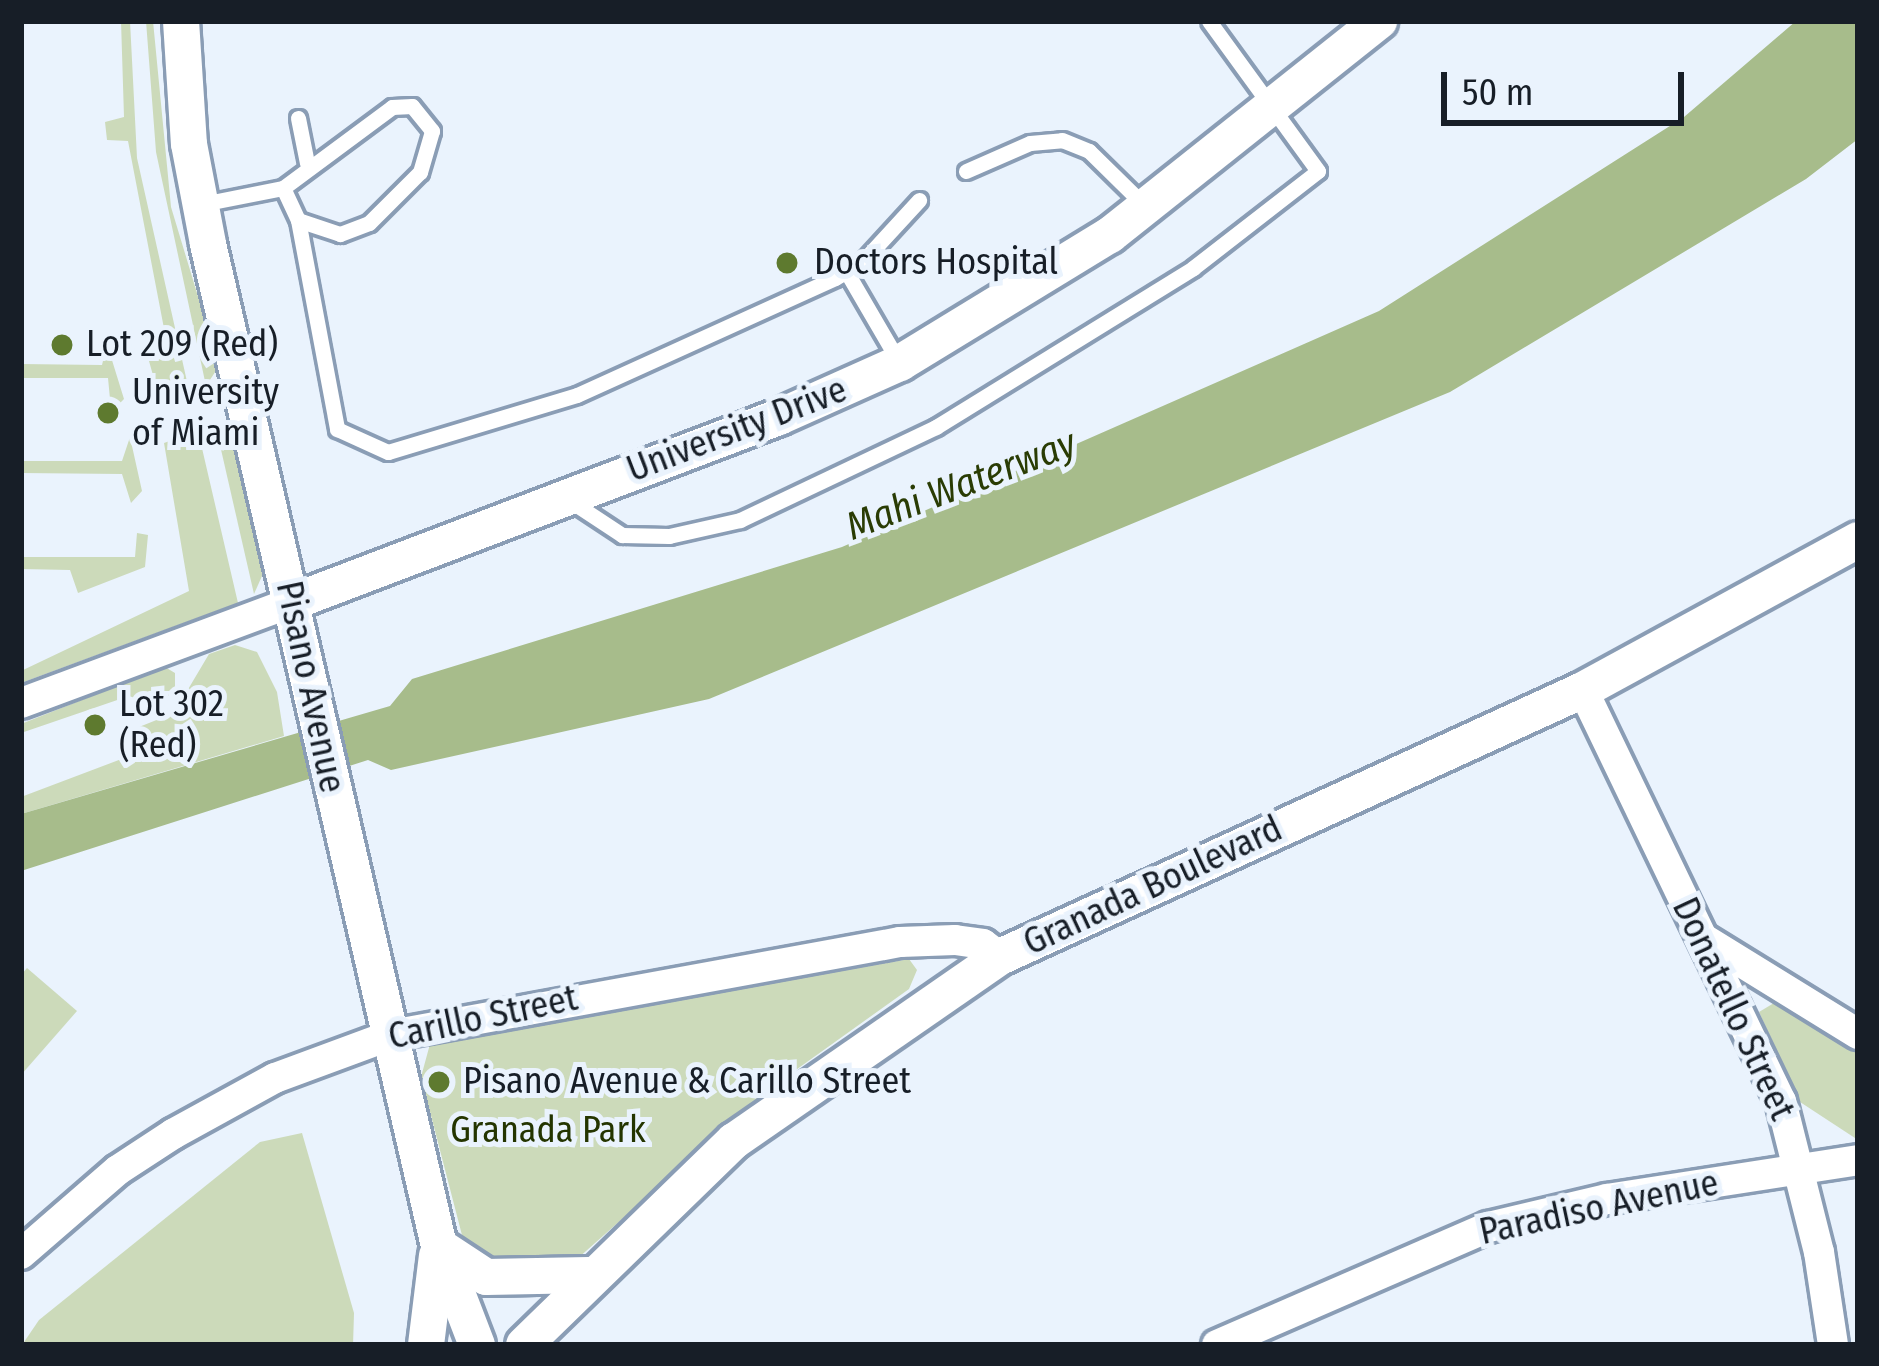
<!DOCTYPE html>
<html>
<head>
<meta charset="utf-8">
<style>
	body { margin:0 }
	#map { position:relative; width:1879px; height:1366px; overflow:hidden; background:#eaf3fd; font-family:"Fira Sans Condensed",sans-serif }
	div>[style] { position:absolute }
	.green>* { inset:0; background:#ccdaba }
	.water>* { inset:0; background:#a7bc8b }
	.roads { filter:drop-shadow(3px 0 #8a9db5) drop-shadow(-3px 0 #8a9db5) drop-shadow(0 3px #8a9db5) drop-shadow(0 -3px #8a9db5) }
	.service>* { height:15px; margin:-7.5px; padding:0 7.5px; transform-origin:7.5px; border-radius:7.5px; background:#fff }
	.minor>* { height:30px; margin:-15px; padding:0 15px; transform-origin:15px; border-radius:15px; background:#fff }
	.tertiary>* { height:36px; margin:-18px; padding:0 18px; transform-origin:18px; border-radius:18px; background:#fff }
	.dots>* { width:33px; height:33px; translate:-50% -50%; box-sizing:border-box; border:6px solid #eaf3fd; border-radius:50% }
	span { translate:-50% -50%; white-space:nowrap; text-align:center; line-height:1.15; -webkit-text-stroke:10px #eaf3fd; paint-order:stroke }
	.poi-label { font-size:36px; color:#171e27 }
	.left { translate:0 -50%; text-align:left }
	.street-label { font-size:36px; color:#171e27 }
	.park-label { font-size:36px; color:#243500 }
	.water-label { font-size:39px; color:#2a3c04; font-style:italic }
	.frame { position:absolute; inset:0; border:24px solid #171e27; pointer-events:none }
	.scale { position:absolute; left:1441px; top:72px; width:243px; height:54px; box-sizing:border-box; border:6px solid #171e27; border-top:0; padding-left:15px; font-size:36px; line-height:42px; white-space:nowrap; color:#171e27; -webkit-text-stroke:9px #eaf3fd; paint-order:stroke }
</style>
</head>
<body>
<div id="map">
	<div class="green">
		<div style="clip-path:polygon(121px 21px,130px 21px,137px 158px,190px 395px,160px 400px,147px 354px,167px 344px,128px 141px,107px 140px,105px 122px,124px 117px)"></div>
		<div style="clip-path:polygon(146px 21px,153px 21px,171px 207px,219px 366px,206px 386px,156px 152px)"></div>
		<div style="clip-path:polygon(107px 344px,124px 399px,119px 404px,110px 399px,108px 378px,21px 378px,21px 364px,102px 365px)"></div>
		<div style="clip-path:polygon(198px 431px,238px 603px,21px 683px,21px 671px,189px 591px,164px 443px)"></div>
		<div style="clip-path:polygon(217px 432px,238px 448px,266px 567px,254px 594px)"></div>
		<div style="clip-path:polygon(130px 437px,142px 491px,131px 503px,122px 474px,21px 473px,21px 461px,122px 461px)"></div>
		<div style="clip-path:polygon(137px 533px,148px 535px,145px 567px,78px 593px,70px 570px,21px 569px,21px 557px,135px 557px)"></div>
		<div style="clip-path:polygon(235px 645px,257px 652px,277px 692px,284px 736px,21px 814px,21px 797px,140px 752px,150px 737px,129px 731px,174px 713px,209px 654px)"></div>
		<div style="clip-path:polygon(165px 667px,175px 673px,175px 691px,155px 705px,129px 696px,21px 733px,21px 724px)"></div>
		<div style="clip-path:polygon(909px 959px,917px 970px,909px 989px,765px 1092px,577px 1259px,488px 1260px,463px 1239px,421px 1077px,430px 1044px)"></div>
		<div style="clip-path:polygon(27px 968px,77px 1011px,21px 1075px,21px 975px)"></div>
		<div style="clip-path:polygon(1779px 1000px,1858px 1048px,1858px 1140px,1800px 1102px,1759px 1012px)"></div>
		<div style="clip-path:polygon(302px 1133px,354px 1313px,353px 1345px,22px 1345px,39px 1320px,260px 1142px)"></div>
	</div>
	<div class="water">
		<div style="clip-path:polygon(1796px 21px,1858px 21px,1858px 139px,1806px 179px,1450px 392px,709px 699px,391px 770px,368px 760px,21px 871px,21px 814px,390px 706px,412px 679px,842px 547px,1379px 311px,1684px 117px)"></div>
	</div>
	<div class="roads">
		<div class="service">
			<div style="left:298px;top:118px;width:46px;rotate:78.7deg"></div>
			<div style="left:966px;top:171px;width:70px;rotate:-23.6deg"></div>
			<div style="left:1030px;top:143px;width:32px;rotate:-5deg"></div>
			<div style="left:1062px;top:140px;width:29px;rotate:22deg"></div>
			<div style="left:1089px;top:151px;width:78px;rotate:44.5deg"></div>
			<div style="left:202px;top:204px;width:83px;rotate:-11.2deg"></div>
			<div style="left:283px;top:188px;width:136px;rotate:-36.6deg"></div>
			<div style="left:392px;top:107px;width:20px;rotate:-3deg"></div>
			<div style="left:412px;top:106px;width:32px;rotate:51deg"></div>
			<div style="left:432px;top:131px;width:43px;rotate:106.3deg"></div>
			<div style="left:420px;top:172px;width:72px;rotate:135deg"></div>
			<div style="left:369px;top:223px;width:31px;rotate:159deg"></div>
			<div style="left:340px;top:234px;width:44px;rotate:-161.6deg"></div>
			<div style="left:298px;top:220px;width:35px;rotate:-115deg"></div>
			<div style="left:298px;top:220px;width:213px;rotate:79.4deg"></div>
			<div style="left:337px;top:429px;width:56px;rotate:24.3deg"></div>
			<div style="left:388px;top:452px;width:197px;rotate:-16.8deg"></div>
			<div style="left:577px;top:395px;width:283px;rotate:-24.4deg"></div>
			<div style="left:835px;top:278px;width:33px;rotate:-31deg"></div>
			<div style="left:863px;top:261px;width:83px;rotate:-47.4deg"></div>
			<div style="left:846px;top:271px;width:105px;rotate:59.8deg"></div>
			<div style="left:569px;top:500px;width:64px;rotate:33.4deg"></div>
			<div style="left:622px;top:535px;width:47px;rotate:1.2deg"></div>
			<div style="left:669px;top:536px;width:73px;rotate:-12.7deg"></div>
			<div style="left:740px;top:520px;width:217px;rotate:-25.4deg"></div>
			<div style="left:936px;top:427px;width:302px;rotate:-31.7deg"></div>
			<div style="left:1193px;top:268px;width:158px;rotate:-37.8deg"></div>
			<div style="left:1318px;top:171px;width:185px;rotate:-126deg"></div>
		</div>
		<div class="minor">
			<div style="left:1583px;top:690px;width:456px;rotate:64.3deg"></div>
			<div style="left:1781px;top:1101px;width:156px;rotate:75.9deg"></div>
			<div style="left:1819px;top:1252px;width:94px;rotate:81.4deg"></div>
			<div style="left:21px;top:703px;width:287px;rotate:-20.4deg"></div>
			<div style="left:1704px;top:939px;width:181px;rotate:31.7deg"></div>
			<div style="left:21px;top:1254px;width:128px;rotate:-40.9deg"></div>
			<div style="left:118px;top:1170px;width:66px;rotate:-33.2deg"></div>
			<div style="left:173px;top:1134px;width:116px;rotate:-28.8deg"></div>
			<div style="left:275px;top:1078px;width:124px;rotate:-20.3deg"></div>
			<div style="left:391px;top:1035px;width:517px;rotate:-10.35deg"></div>
			<div style="left:900px;top:942px;width:55px;rotate:-2.1deg"></div>
			<div style="left:955px;top:940px;width:28px;rotate:8deg"></div>
			<div style="left:983px;top:944px;width:21px;rotate:37deg"></div>
			<div style="left:1217px;top:1345px;width:296px;rotate:-23.5deg"></div>
			<div style="left:1489px;top:1227px;width:121px;rotate:-13.3deg"></div>
			<div style="left:1607px;top:1199px;width:254px;rotate:-8.8deg"></div>
		</div>
		<div class="tertiary">
			<div style="left:181px;top:21px;width:123px;rotate:86.3deg"></div>
			<div style="left:189px;top:144px;width:102px;rotate:79.2deg"></div>
			<div style="left:208px;top:244px;width:1028px;rotate:77.02deg"></div>
			<div style="left:439px;top:1246px;width:106px;rotate:69deg"></div>
			<div style="left:290px;top:603px;width:523px;rotate:-20.83deg"></div>
			<div style="left:779px;top:417px;width:133px;rotate:-24.1deg"></div>
			<div style="left:900px;top:363px;width:246px;rotate:-31.4deg"></div>
			<div style="left:1110px;top:235px;width:344px;rotate:-38.5deg"></div>
			<div style="left:439px;top:1246px;width:56px;rotate:33.4deg"></div>
			<div style="left:486px;top:1277px;width:103px;rotate:-1.1deg"></div>
			<div style="left:426px;top:1345px;width:90px;rotate:-83deg"></div>
			<div style="left:524px;top:1345px;width:293px;rotate:-44.2deg"></div>
			<div style="left:734px;top:1141px;width:323px;rotate:-34.7deg"></div>
			<div style="left:1000px;top:957px;width:641px;rotate:-24.61deg"></div>
			<div style="left:1583px;top:690px;width:313px;rotate:-28.6deg"></div>
		</div>
	</div>
	<div class="dots">
		<div style="left:787px;top:263px;background:#5e7a2f"></div>
		<div style="left:62px;top:345px;background:#5e7a2f"></div>
		<div style="left:108px;top:413px;background:#5e7a2f"></div>
		<div style="left:95px;top:725px;background:#5e7a2f"></div>
		<div style="left:439px;top:1082px;background:#5e7a2f"></div>
	</div>
	<div class="poi-label">
		<span class="left" style="left:814px;top:263px">Doctors Hospital</span>
		<span class="left" style="left:86px;top:345px">Lot 209 (Red)</span>
		<span class="left" style="left:132px;top:413px">University<br>of Miami</span>
		<span class="left" style="left:119px;top:725px">Lot 302<br>(Red)</span>
		<span class="left" style="left:463px;top:1082px">Pisano Avenue &amp; Carillo Street</span>
	</div>
	<div class="street-label">
		<span style="left:737px;top:430px;rotate:-21deg">University Drive</span>
		<span style="left:310px;top:687px;rotate:78deg">Pisano Avenue</span>
		<span style="left:1153px;top:886px;rotate:-25deg">Granada Boulevard</span>
		<span style="left:1733px;top:1009px;rotate:65deg">Donatello Street</span>
		<span style="left:483px;top:1018px;rotate:-12deg">Carillo Street</span>
		<span style="left:1599px;top:1208px;rotate:-12deg">Paradiso Avenue</span>
	</div>
	<div class="park-label">
		<span style="left:548px;top:1131px">Granada Park</span>
	</div>
	<div class="water-label">
		<span style="left:961px;top:485px;rotate:-21deg">Mahi Waterway</span>
	</div>
	<div class="frame"></div>
	<div class="scale">50 m</div>
</div>
</body>
</html>
